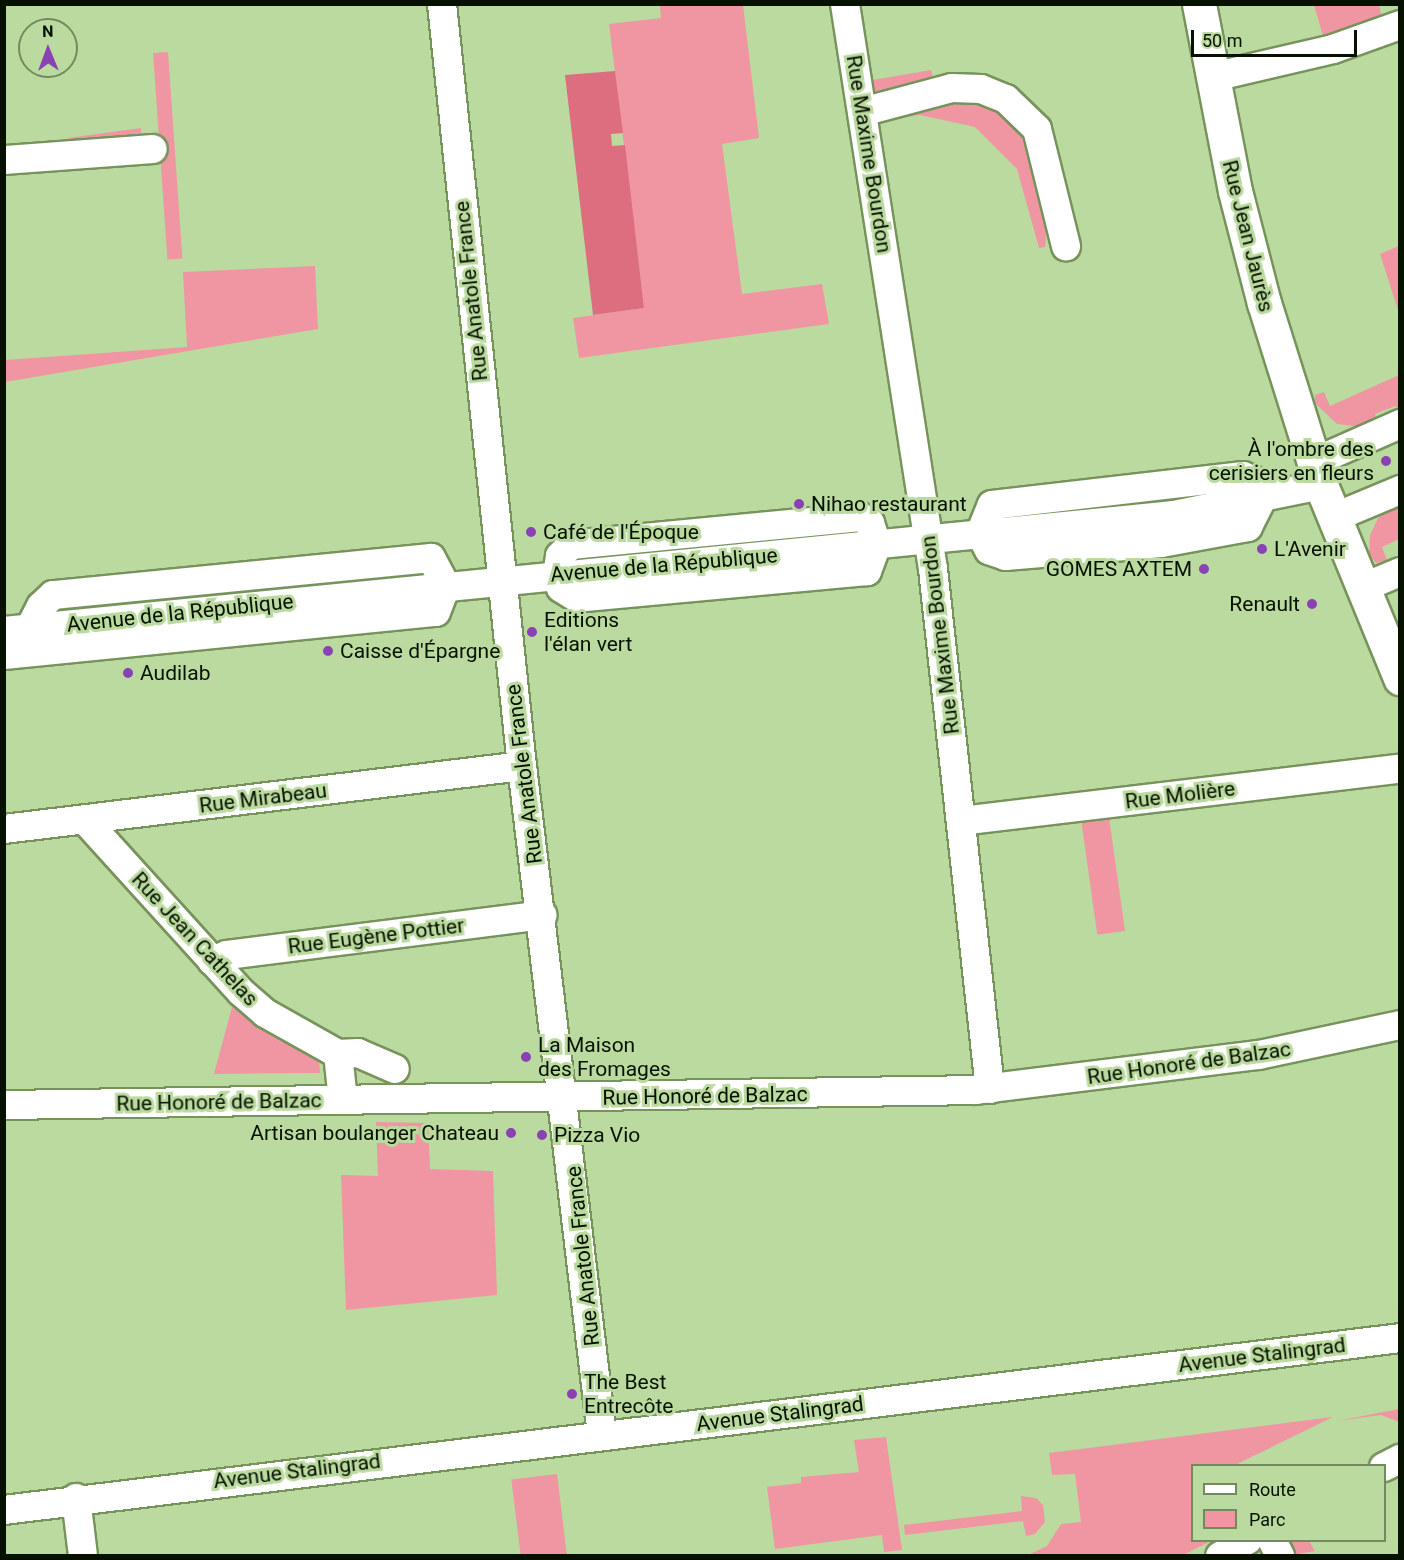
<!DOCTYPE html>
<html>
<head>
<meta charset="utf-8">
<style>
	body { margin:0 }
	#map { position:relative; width:1404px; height:1560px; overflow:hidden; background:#bbda9f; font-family:Roboto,sans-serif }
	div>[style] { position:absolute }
	.green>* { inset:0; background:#f096a2; transform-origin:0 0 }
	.forest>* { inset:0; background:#dc6e80 }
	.roads { filter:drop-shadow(2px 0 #77935c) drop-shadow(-2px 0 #77935c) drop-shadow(0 2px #77935c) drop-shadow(0 -2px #77935c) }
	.minor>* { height:28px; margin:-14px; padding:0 14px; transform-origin:14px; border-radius:14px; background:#fff }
	.major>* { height:33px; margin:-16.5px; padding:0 16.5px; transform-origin:16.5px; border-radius:16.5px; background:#fff }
	.dots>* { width:16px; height:16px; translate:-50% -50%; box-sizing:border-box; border:3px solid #bbda9f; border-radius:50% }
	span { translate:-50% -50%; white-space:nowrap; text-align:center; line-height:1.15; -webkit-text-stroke:6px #bbda9f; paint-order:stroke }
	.street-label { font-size:21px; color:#071100 }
	.poi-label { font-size:21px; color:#071100 }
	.right { translate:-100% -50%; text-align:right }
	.left { translate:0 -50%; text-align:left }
	.frame { position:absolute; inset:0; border:6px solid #071100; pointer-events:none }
	.legend { position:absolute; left:1191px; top:1464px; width:195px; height:78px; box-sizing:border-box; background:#bbda9f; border:2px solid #738a5f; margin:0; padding:8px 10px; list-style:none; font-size:18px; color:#071100 }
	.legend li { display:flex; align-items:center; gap:12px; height:30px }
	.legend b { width:30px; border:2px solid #738a5f }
	.north { position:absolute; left:18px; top:18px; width:60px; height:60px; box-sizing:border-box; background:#bbda9f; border:2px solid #738a5f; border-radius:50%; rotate:359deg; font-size:16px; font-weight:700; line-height:24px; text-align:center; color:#071100 }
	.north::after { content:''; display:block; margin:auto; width:21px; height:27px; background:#8a41b4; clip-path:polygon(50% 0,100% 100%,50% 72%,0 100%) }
	.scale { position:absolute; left:1191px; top:30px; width:166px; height:27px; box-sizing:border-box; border:3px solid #071100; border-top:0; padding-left:8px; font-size:18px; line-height:21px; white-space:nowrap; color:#071100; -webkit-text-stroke:4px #bbda9f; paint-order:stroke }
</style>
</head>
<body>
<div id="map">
	<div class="green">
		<div style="clip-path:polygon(660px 5px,743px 5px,759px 138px,722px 144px,742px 294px,822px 284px,829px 324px,579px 358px,573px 318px,644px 308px,609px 24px,661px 18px)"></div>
		<div style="clip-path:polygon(1314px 5px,1379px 5px,1382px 18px,1323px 36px)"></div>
		<div style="left:168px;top:52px;width:207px;height:15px;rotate:86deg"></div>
		<div style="clip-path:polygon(931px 70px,934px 82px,875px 97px,873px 80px)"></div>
		<div style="clip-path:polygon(982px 96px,1021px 124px,1047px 229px,1045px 247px,1039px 248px,1017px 169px,975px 127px,920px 115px,878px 121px)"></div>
		<div style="clip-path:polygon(141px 128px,141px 139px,69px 151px,68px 138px)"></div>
		<div style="clip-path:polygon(1399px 246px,1399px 313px,1380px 254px)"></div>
		<div style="clip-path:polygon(315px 266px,318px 329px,5px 382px,5px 360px,187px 347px,183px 272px)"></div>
		<div style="clip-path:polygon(1399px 375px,1399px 410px,1395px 406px,1375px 414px,1378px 422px,1363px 427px,1337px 424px,1315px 403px,1315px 395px,1324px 392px,1330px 406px)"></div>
		<div style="clip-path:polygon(1399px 503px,1399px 539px,1382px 547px,1387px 560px,1376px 563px,1369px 554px,1370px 535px,1378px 518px)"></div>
		<div style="left:1109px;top:817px;width:115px;height:28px;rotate:82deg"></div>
		<div style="clip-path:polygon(232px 1007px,319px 1059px,320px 1073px,214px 1074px)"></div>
		<div style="clip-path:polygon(376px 1122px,428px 1123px,430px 1169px,493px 1171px,497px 1295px,346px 1310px,341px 1175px,378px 1176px)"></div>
		<div style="clip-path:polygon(1399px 1409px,1399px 1422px,1381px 1415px,1337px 1421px)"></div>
		<div style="clip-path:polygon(1333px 1417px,1235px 1465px,1192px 1466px,1192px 1540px,1211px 1541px,1183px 1555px,1028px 1555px,1047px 1546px,1061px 1524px,1081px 1522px,1075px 1474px,1052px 1475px,1049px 1453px)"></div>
		<div style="clip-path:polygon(886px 1437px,902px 1550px,884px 1552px,882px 1535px,775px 1549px,767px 1487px,801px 1483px,801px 1477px,859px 1472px,854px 1440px)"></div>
		<div style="left:557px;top:1474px;width:82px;height:46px;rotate:83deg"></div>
		<div style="clip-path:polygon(1021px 1496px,1036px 1498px,1043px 1505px,1045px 1522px,1035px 1534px,1026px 1536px,1023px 1521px,905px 1535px,904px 1525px,1022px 1511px)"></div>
		<div style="clip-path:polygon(1291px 1541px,1309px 1541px,1315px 1551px,1292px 1555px,1285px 1544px)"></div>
	</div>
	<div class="forest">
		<div style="clip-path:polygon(615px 71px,623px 133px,611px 134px,612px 146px,625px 145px,644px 308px,593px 315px,565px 75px)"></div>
	</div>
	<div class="roads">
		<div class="minor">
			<div style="left:442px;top:4px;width:766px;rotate:84.01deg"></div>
			<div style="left:522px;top:766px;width:674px;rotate:83.18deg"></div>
			<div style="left:845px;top:4px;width:572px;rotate:81.15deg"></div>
			<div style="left:933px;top:569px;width:523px;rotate:83.74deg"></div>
			<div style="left:1213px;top:77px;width:123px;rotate:-13.1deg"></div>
			<div style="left:1333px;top:49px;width:71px;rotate:-19.7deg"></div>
			<div style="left:862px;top:112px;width:93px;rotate:-14.9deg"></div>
			<div style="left:952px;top:88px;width:29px;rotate:2deg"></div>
			<div style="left:981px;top:89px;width:27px;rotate:22deg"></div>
			<div style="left:1006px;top:99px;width:43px;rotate:44.1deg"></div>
			<div style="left:1037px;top:129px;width:121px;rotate:76.1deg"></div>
			<div style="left:4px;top:160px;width:149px;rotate:-4.2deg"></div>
			<div style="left:1314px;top:462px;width:94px;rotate:-23.8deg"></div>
			<div style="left:1243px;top:476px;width:11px;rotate:22deg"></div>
			<div style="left:1253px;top:480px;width:20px;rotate:60deg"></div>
			<div style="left:1263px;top:497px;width:34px;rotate:117deg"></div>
			<div style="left:1248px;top:527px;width:88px;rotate:169.6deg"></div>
			<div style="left:1161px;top:543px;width:156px;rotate:175.2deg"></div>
			<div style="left:1006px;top:556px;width:18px;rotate:-161deg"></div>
			<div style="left:989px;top:550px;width:18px;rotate:-119deg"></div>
			<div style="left:980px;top:534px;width:31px;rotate:-68deg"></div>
			<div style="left:992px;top:505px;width:253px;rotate:-6.6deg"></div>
			<div style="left:861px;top:517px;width:11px;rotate:34deg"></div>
			<div style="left:870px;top:523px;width:22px;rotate:72deg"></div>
			<div style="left:877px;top:544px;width:29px;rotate:110deg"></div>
			<div style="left:867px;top:571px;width:291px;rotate:174.7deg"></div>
			<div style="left:577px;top:598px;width:19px;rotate:-148deg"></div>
			<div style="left:561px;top:588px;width:14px;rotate:-107deg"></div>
			<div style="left:557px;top:575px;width:19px;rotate:-81deg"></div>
			<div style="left:560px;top:556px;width:16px;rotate:-45deg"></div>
			<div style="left:571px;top:545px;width:291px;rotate:-5.5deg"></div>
			<div style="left:1333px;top:518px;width:73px;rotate:-22.7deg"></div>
			<div style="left:1362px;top:588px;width:41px;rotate:-22.8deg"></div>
			<div style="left:4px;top:631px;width:1176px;rotate:-5.66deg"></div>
			<div style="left:1174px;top:515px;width:150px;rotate:-11.5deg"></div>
			<div style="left:4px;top:655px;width:434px;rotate:-5.7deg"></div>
			<div style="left:436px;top:612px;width:28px;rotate:-69deg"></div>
			<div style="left:446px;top:586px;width:32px;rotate:-118deg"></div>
			<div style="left:431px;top:558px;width:380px;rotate:174.4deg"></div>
			<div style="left:53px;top:595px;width:16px;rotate:137deg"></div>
			<div style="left:41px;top:606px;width:25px;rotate:117deg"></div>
			<div style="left:85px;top:820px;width:232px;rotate:47.8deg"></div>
			<div style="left:241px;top:992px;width:32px;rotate:41deg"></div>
			<div style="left:265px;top:1013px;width:84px;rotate:29.3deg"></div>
			<div style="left:338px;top:1054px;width:46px;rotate:83.8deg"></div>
			<div style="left:961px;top:821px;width:442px;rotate:-6.8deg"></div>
			<div style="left:4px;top:829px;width:522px;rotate:-6.93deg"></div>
			<div style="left:212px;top:961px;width:16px;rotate:-22deg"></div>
			<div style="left:227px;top:955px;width:318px;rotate:-7.2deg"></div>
			<div style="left:338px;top:1054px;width:20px;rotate:-3deg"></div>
			<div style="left:358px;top:1053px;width:40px;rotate:23.4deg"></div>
			<div style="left:4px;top:1105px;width:972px;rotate:-0.88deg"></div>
			<div style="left:976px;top:1090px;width:285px;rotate:-7.1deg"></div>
			<div style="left:1259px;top:1055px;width:144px;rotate:-12deg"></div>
			<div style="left:1384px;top:1467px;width:18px;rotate:-27deg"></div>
			<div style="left:76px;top:1498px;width:58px;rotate:83.1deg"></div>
			<div style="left:4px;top:1510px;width:1407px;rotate:-7.02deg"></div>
			<div style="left:1272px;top:1540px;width:18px;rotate:63deg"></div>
			<div style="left:1220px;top:1556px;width:32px;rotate:-30deg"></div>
		</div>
		<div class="major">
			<div style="left:1199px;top:4px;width:190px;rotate:79.1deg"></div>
			<div style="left:1235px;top:191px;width:116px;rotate:75.5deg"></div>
			<div style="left:1264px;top:303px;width:191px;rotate:72.6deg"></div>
			<div style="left:1321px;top:485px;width:209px;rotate:67.7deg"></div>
		</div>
	</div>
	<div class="dots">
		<div style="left:1386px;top:461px;background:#8a41b4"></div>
		<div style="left:799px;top:504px;background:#8a41b4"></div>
		<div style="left:531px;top:532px;background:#8a41b4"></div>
		<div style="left:1262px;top:549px;background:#8a41b4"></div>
		<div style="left:1204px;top:569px;background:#8a41b4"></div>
		<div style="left:1312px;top:604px;background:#8a41b4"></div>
		<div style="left:532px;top:632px;background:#8a41b4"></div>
		<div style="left:328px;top:651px;background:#8a41b4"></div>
		<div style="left:128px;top:673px;background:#8a41b4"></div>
		<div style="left:526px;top:1057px;background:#8a41b4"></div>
		<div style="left:511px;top:1133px;background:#8a41b4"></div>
		<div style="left:542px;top:1135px;background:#8a41b4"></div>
		<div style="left:572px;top:1394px;background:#8a41b4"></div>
	</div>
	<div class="street-label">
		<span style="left:869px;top:154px;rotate:81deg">Rue Maxime Bourdon</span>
		<span style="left:1248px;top:236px;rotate:76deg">Rue Jean Jaurès</span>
		<span style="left:471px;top:291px;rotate:-96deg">Rue Anatole France</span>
		<span style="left:664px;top:565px;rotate:-5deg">Avenue de la République</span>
		<span style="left:180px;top:613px;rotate:-6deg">Avenue de la République</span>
		<span style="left:940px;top:635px;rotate:-97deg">Rue Maxime Bourdon</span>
		<span style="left:524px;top:774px;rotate:-97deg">Rue Anatole France</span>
		<span style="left:1180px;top:795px;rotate:-7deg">Rue Molière</span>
		<span style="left:263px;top:798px;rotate:-7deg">Rue Mirabeau</span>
		<span style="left:376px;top:936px;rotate:-7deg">Rue Eugène Pottier</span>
		<span style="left:195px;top:939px;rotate:47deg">Rue Jean Cathelas</span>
		<span style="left:1189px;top:1063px;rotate:-8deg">Rue Honoré de Balzac</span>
		<span style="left:705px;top:1096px;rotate:-1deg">Rue Honoré de Balzac</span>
		<span style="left:219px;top:1102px;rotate:-1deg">Rue Honoré de Balzac</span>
		<span style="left:583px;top:1256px;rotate:-96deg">Rue Anatole France</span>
		<span style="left:1262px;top:1355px;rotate:-7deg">Avenue Stalingrad</span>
		<span style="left:780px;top:1414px;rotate:-7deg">Avenue Stalingrad</span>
		<span style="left:297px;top:1471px;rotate:-7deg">Avenue Stalingrad</span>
	</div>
	<div class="poi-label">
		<span class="right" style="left:1374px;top:461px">À l'ombre des<br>cerisiers en fleurs</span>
		<span class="left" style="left:811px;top:504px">Nihao restaurant</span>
		<span class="left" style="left:543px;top:532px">Café de l'Époque</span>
		<span class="left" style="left:1274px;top:549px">L'Avenir</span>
		<span class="right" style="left:1192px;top:569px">GOMES AXTEM</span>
		<span class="right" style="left:1300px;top:604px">Renault</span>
		<span class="left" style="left:544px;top:632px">Editions<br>l'élan vert</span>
		<span class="left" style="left:340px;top:651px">Caisse d'Épargne</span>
		<span class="left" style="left:140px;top:673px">Audilab</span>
		<span class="left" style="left:538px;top:1057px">La Maison<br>des Fromages</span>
		<span class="right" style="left:499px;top:1133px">Artisan boulanger Chateau</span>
		<span class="left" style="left:554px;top:1135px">Pizza Vio</span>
		<span class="left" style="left:584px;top:1394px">The Best<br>Entrecôte</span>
	</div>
	<div class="frame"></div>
	<ul class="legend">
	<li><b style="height:8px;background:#fff"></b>Route</li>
	<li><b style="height:16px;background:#f096a2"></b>Parc</li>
	</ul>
	<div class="north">N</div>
	<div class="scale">50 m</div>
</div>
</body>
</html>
